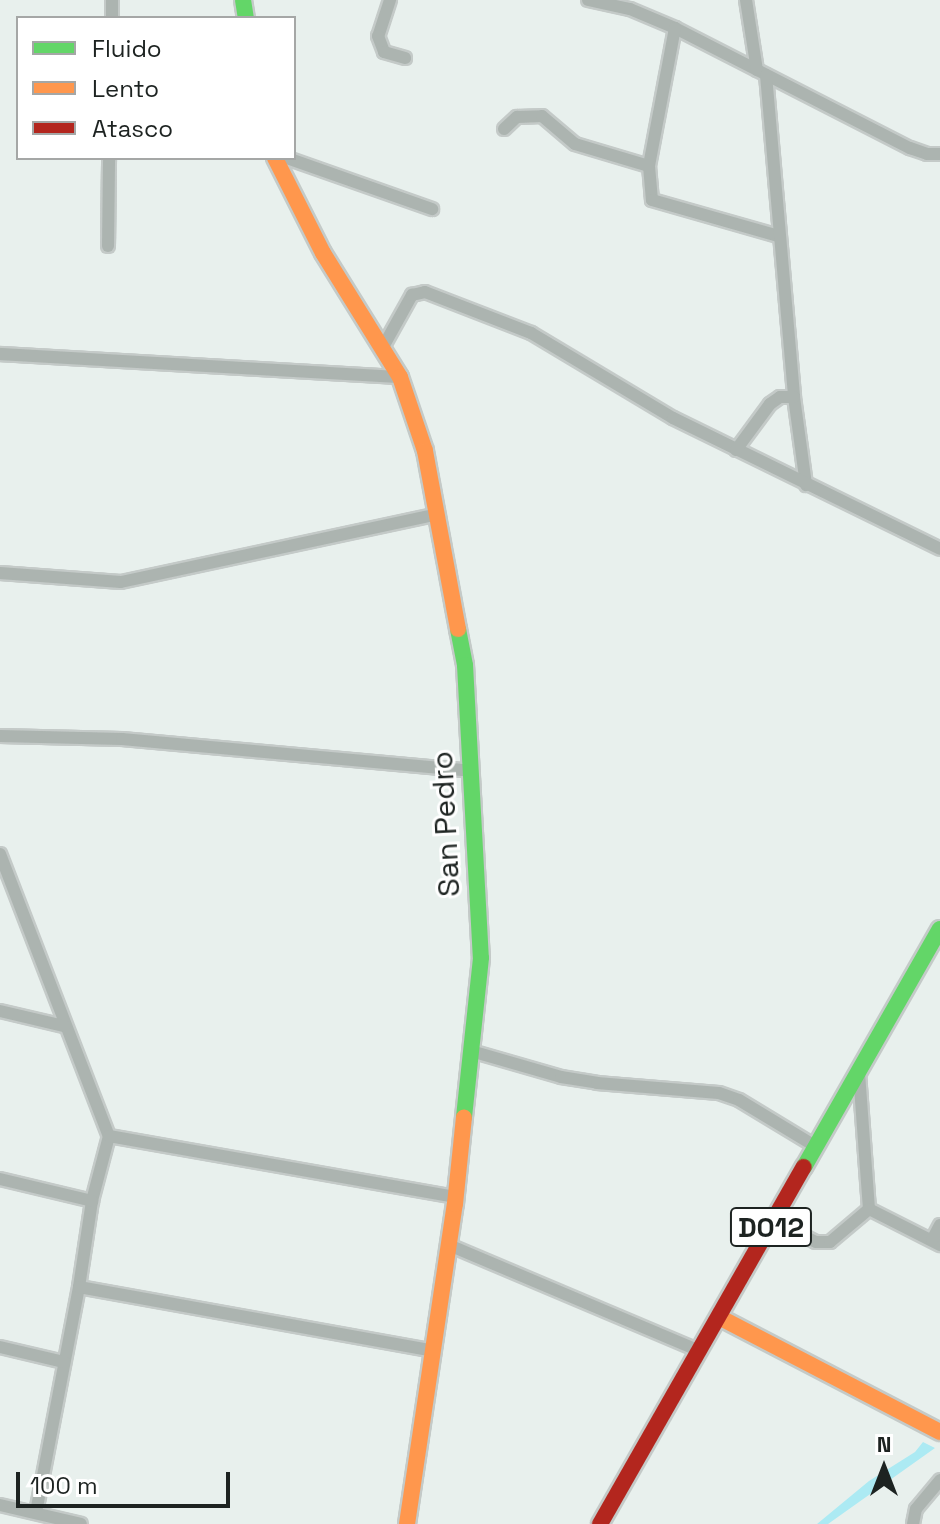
<!DOCTYPE html>
<html>
<head>
<meta charset="utf-8">
<style>
	body { margin:0 }
	#map { position:relative; width:940px; height:1524px; overflow:hidden; background:#e8f0ed; font-family:"Space Grotesk",sans-serif }
	div>[style] { position:absolute }
	.water>* { inset:0; background:#aceaf3 }
	.roads { filter:drop-shadow(2px 0 #c4cac8) drop-shadow(-2px 0 #c4cac8) drop-shadow(0 2px #c4cac8) drop-shadow(0 -2px #c4cac8) }
	.street>* { height:12px; margin:-6px; padding:0 6px; transform-origin:6px; border-radius:6px; background:#acb4b0 }
	.fast>* { height:16px; margin:-8px; padding:0 8px; transform-origin:8px; border-radius:8px; background:#63d668 }
	.slow>* { height:16px; margin:-8px; padding:0 8px; transform-origin:8px; border-radius:8px; background:#ff974d }
	.jam>* { height:16px; margin:-8px; padding:0 8px; transform-origin:8px; border-radius:8px; background:#b3261e }
	span { translate:-50% -50%; white-space:nowrap; text-align:center; line-height:1.15; -webkit-text-stroke:6px #fff; paint-order:stroke }
	.shield-label span { padding:2px 6px; background:#fff; border:2px solid; border-radius:6px; -webkit-text-stroke-width:0 }
	.shield-label { font-size:28px; color:#1d2321; font-weight:700 }
	.street-label { font-size:30px; color:#1d2321 }
	.legend { position:absolute; left:16px; top:16px; width:280px; height:144px; box-sizing:border-box; background:#fff; border:2px solid #a5a7a6; margin:0; padding:10px 14px; list-style:none; font-size:24px; color:#1d2321 }
	.legend li { display:flex; align-items:center; gap:16px; height:40px }
	.legend b { width:40px; border:2px solid #a5a7a6 }
	.north { position:absolute; left:844px; top:1428px; width:80px; height:80px; -webkit-text-stroke:6px #fff; paint-order:stroke; rotate:0deg; font-size:22px; font-weight:700; line-height:32px; text-align:center; color:#1d2321 }
	.north::after { content:''; display:block; margin:auto; width:28px; height:36px; background:#1d2321; clip-path:polygon(50% 0,100% 100%,50% 72%,0 100%) }
	.scale { position:absolute; left:16px; top:1472px; width:214px; height:36px; box-sizing:border-box; border:4px solid #1d2321; border-top:0; padding-left:10px; font-size:24px; line-height:28px; white-space:nowrap; color:#1d2321; -webkit-text-stroke:6px #fff; paint-order:stroke }
</style>
</head>
<body>
<div id="map">
	<div class="water">
		<div style="clip-path:polygon(923px 1442px,935px 1448px,828px 1524px,817px 1524px,869px 1481px,915px 1452px)"></div>
	</div>
	<div class="roads">
		<div class="street">
			<div style="left:390px;top:0;width:38px;rotate:108deg"></div>
			<div style="left:378px;top:36px;width:17px;rotate:69deg"></div>
			<div style="left:384px;top:52px;width:22px;rotate:16deg"></div>
			<div style="left:588px;top:0;width:43px;rotate:12.1deg"></div>
			<div style="left:630px;top:9px;width:49px;rotate:22.9deg"></div>
			<div style="left:675px;top:28px;width:264px;rotate:27.1deg"></div>
			<div style="left:910px;top:148px;width:18px;rotate:19deg"></div>
			<div style="left:927px;top:154px;width:13px"></div>
			<div style="left:746px;top:0;width:71px;rotate:81.1deg"></div>
			<div style="left:112px;top:18px;width:18px;rotate:-90deg"></div>
			<div style="left:675px;top:28px;width:140px;rotate:100.7deg"></div>
			<div style="left:649px;top:166px;width:34px;rotate:85deg"></div>
			<div style="left:652px;top:200px;width:131px;rotate:15.9deg"></div>
			<div style="left:766px;top:75px;width:323px;rotate:85deg"></div>
			<div style="left:794px;top:397px;width:89px;rotate:82.2deg"></div>
			<div style="left:504px;top:129px;width:18px;rotate:-43deg"></div>
			<div style="left:517px;top:117px;width:25px;rotate:-2deg"></div>
			<div style="left:542px;top:116px;width:43px;rotate:40.3deg"></div>
			<div style="left:575px;top:144px;width:77px;rotate:16.6deg"></div>
			<div style="left:287px;top:158px;width:154px;rotate:19.4deg"></div>
			<div style="left:108px;top:246px;width:88px;rotate:-89.3deg"></div>
			<div style="left:383px;top:347px;width:60px;rotate:-60.9deg"></div>
			<div style="left:412px;top:295px;width:13px;rotate:-13deg"></div>
			<div style="left:425px;top:292px;width:114px;rotate:21.1deg"></div>
			<div style="left:531px;top:333px;width:165px;rotate:30.9deg"></div>
			<div style="left:673px;top:418px;width:297px;rotate:26.1deg"></div>
			<div style="left:0;top:354px;width:401px;rotate:3.3deg"></div>
			<div style="left:736px;top:450px;width:57px;rotate:-53.5deg"></div>
			<div style="left:770px;top:404px;width:12px;rotate:-35deg"></div>
			<div style="left:780px;top:397px;width:14px"></div>
			<div style="left:0;top:573px;width:121px;rotate:4.3deg"></div>
			<div style="left:121px;top:582px;width:324px;rotate:-12.1deg"></div>
			<div style="left:0;top:736px;width:122px;rotate:1.4deg"></div>
			<div style="left:122px;top:739px;width:350px;rotate:5.2deg"></div>
			<div style="left:0;top:854px;width:302px;rotate:68.9deg"></div>
			<div style="left:109px;top:1136px;width:67px;rotate:104.7deg"></div>
			<div style="left:92px;top:1201px;width:87px;rotate:98.6deg"></div>
			<div style="left:79px;top:1287px;width:229px;rotate:100.8deg"></div>
			<div style="left:0;top:1011px;width:66px;rotate:13.2deg"></div>
			<div style="left:471px;top:1051px;width:94px;rotate:16.1deg"></div>
			<div style="left:561px;top:1077px;width:36px;rotate:9deg"></div>
			<div style="left:597px;top:1083px;width:122px;rotate:4.7deg"></div>
			<div style="left:719px;top:1093px;width:21px;rotate:19deg"></div>
			<div style="left:739px;top:1100px;width:89px;rotate:31.2deg"></div>
			<div style="left:859px;top:1073px;width:136px;rotate:85.8deg"></div>
			<div style="left:869px;top:1209px;width:80px;rotate:26.9deg"></div>
			<div style="left:109px;top:1136px;width:351px;rotate:10deg"></div>
			<div style="left:0;top:1179px;width:95px;rotate:13.4deg"></div>
			<div style="left:778px;top:1214px;width:36px;rotate:39deg"></div>
			<div style="left:806px;top:1237px;width:11px;rotate:27deg"></div>
			<div style="left:816px;top:1242px;width:14px"></div>
			<div style="left:830px;top:1242px;width:51px;rotate:-40.2deg"></div>
			<div style="left:932px;top:1240px;width:17px;rotate:-62deg"></div>
			<div style="left:449px;top:1245px;width:272px;rotate:22.9deg"></div>
			<div style="left:79px;top:1287px;width:360px;rotate:10.2deg"></div>
			<div style="left:0;top:1347px;width:66px;rotate:13.2deg"></div>
			<div style="left:0;top:1505px;width:83px;rotate:13.2deg"></div>
			<div style="left:913px;top:1524px;width:15px;rotate:-79deg"></div>
			<div style="left:916px;top:1509px;width:38px;rotate:-50deg"></div>
		</div>
		<div class="fast">
			<div style="left:243px;top:0;width:18px;rotate:81deg"></div>
			<div style="left:458px;top:629px;width:37px;rotate:79deg"></div>
			<div style="left:465px;top:665px;width:293px;rotate:86.9deg"></div>
			<div style="left:481px;top:958px;width:160px;rotate:96.1deg"></div>
			<div style="left:804px;top:1167px;width:274px;rotate:-60.3deg"></div>
		</div>
		<div class="slow">
			<div style="left:275px;top:158px;width:106px;rotate:63.2deg"></div>
			<div style="left:323px;top:253px;width:146px;rotate:58.2deg"></div>
			<div style="left:400px;top:377px;width:78px;rotate:71.3deg"></div>
			<div style="left:425px;top:451px;width:181px;rotate:79.5deg"></div>
			<div style="left:719px;top:1317px;width:249px;rotate:27.5deg"></div>
			<div style="left:407px;top:1524px;width:324px;rotate:-81.5deg"></div>
			<div style="left:455px;top:1204px;width:87px;rotate:-84.1deg"></div>
		</div>
		<div class="jam">
			<div style="left:600px;top:1524px;width:411px;rotate:-60.3deg"></div>
		</div>
	</div>
	<div class="shield-label">
		<span style="left:771px;top:1227px">D012</span>
	</div>
	<div class="street-label">
		<span style="left:446px;top:824px;rotate:-93deg">San Pedro</span>
	</div>
	<ul class="legend">
	<li><b style="height:10px;background:#63d668"></b>Fluido</li>
	<li><b style="height:10px;background:#ff974d"></b>Lento</li>
	<li><b style="height:10px;background:#b3261e"></b>Atasco</li>
	</ul>
	<div class="north">N</div>
	<div class="scale">100 m</div>
</div>
</body>
</html>
